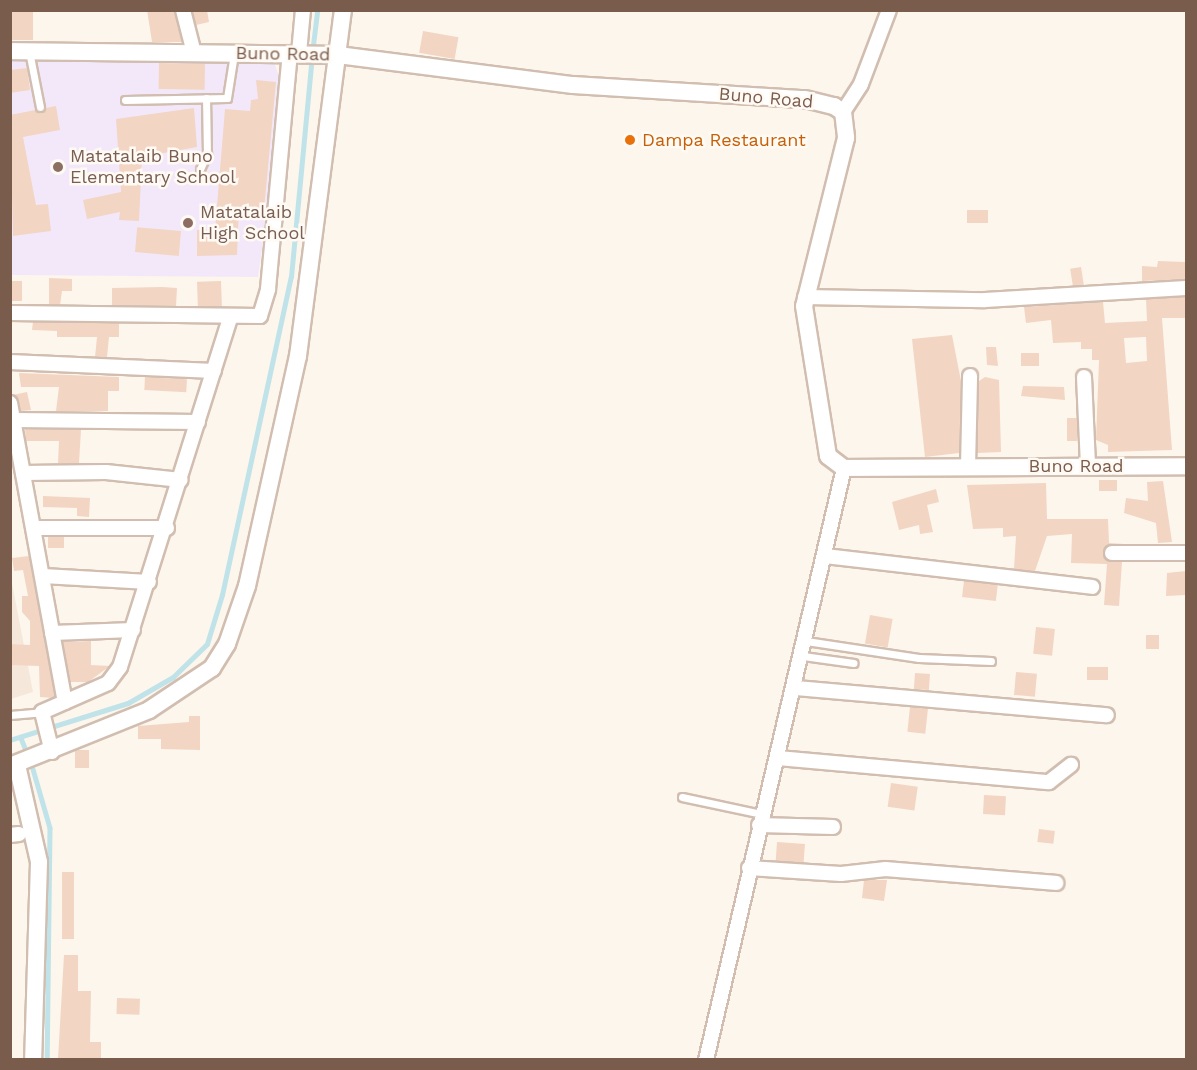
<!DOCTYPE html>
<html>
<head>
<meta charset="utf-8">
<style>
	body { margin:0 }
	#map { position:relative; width:1197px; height:1070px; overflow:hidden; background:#fdf6ec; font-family:"Work Sans",sans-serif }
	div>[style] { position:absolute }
	.residential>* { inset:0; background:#f5e8da }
	.education>* { inset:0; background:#f3e8fa }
	.stream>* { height:4.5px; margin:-2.25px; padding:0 2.25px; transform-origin:2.25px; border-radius:2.25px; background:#bfe3e8 }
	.building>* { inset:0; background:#f3d5c3; transform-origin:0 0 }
	.roads { filter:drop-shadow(2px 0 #d1beb0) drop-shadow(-2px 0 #d1beb0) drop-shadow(0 2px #d1beb0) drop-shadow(0 -2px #d1beb0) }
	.service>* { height:7px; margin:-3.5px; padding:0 3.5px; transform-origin:3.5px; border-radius:3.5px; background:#fff }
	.minor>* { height:14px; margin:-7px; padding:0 7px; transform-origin:7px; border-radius:7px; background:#fff }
	.tertiary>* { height:16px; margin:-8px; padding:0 8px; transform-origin:8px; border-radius:8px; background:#fff }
	.dots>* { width:16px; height:16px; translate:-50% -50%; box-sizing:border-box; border:3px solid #fffaf3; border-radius:50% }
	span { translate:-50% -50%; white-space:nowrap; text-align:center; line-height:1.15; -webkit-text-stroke:5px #fffaf3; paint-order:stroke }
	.street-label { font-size:18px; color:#7a5c4d }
	.food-label { font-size:18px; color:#c56008 }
	.left { translate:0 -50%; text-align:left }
	.education-label { font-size:18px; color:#785e54 }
	.frame { position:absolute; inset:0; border:12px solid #7a5c4d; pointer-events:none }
</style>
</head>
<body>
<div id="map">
	<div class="residential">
		<div style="clip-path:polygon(10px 573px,33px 692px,11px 699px,10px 699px)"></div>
	</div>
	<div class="education">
		<div style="clip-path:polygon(11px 59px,273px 60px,281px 81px,282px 106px,258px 277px,11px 275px)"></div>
	</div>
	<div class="stream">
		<div style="left:313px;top:45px;width:35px;rotate:-83deg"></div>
		<div style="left:21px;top:738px;width:18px;rotate:68deg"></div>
		<div style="left:10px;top:740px;width:124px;rotate:-17.4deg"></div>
		<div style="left:128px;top:703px;width:52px;rotate:-30deg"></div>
		<div style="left:173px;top:677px;width:47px;rotate:-44.1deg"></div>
		<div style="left:207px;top:644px;width:51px;rotate:-73deg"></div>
		<div style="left:222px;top:595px;width:325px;rotate:-77.8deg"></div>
		<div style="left:291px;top:277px;width:214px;rotate:-84.6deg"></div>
		<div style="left:33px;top:769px;width:61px;rotate:73.9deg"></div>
		<div style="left:50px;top:828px;width:232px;rotate:90.7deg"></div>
	</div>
	<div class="building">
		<div style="left:10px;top:10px;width:23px;height:30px"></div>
		<div style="clip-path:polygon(147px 10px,174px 10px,182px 42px,152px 42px)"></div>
		<div style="clip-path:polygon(192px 10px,207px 10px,209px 22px,196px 25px)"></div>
		<div style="left:423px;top:31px;width:36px;height:22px;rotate:10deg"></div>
		<div style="left:159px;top:63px;width:46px;height:26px;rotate:1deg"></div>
		<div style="clip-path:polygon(27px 68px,30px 90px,10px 93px,10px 70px)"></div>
		<div style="clip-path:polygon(256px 80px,276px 82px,264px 210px,239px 207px,237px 255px,197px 256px,197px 230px,215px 230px,225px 109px,250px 111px,251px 100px,258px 99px)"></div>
		<div style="clip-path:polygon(56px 106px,60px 130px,23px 137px,36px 205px,48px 204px,51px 231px,13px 236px,10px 115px)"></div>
		<div style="clip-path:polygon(194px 108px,197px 147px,142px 157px,139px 221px,119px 220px,120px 212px,87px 219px,83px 200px,121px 192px,116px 119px)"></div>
		<div style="left:988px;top:210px;width:13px;height:21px;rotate:90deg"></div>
		<div style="left:181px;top:231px;width:25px;height:44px;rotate:95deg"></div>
		<div style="clip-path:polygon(1158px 261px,1186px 262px,1186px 279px,1142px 281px,1142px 266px,1157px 267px)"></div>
		<div style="left:1081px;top:267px;width:18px;height:11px;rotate:81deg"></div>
		<div style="clip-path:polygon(49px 278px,72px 279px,72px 291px,62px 291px,60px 305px,49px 304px)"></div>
		<div style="left:11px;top:281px;width:11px;height:20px"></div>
		<div style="left:221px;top:281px;width:26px;height:24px;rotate:88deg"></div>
		<div style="clip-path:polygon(162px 287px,177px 288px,176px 306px,112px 305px,112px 288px)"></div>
		<div style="clip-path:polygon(evenodd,1186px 297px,1186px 318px,1162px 318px,1172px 450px,1108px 452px,1108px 445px,1096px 440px,1099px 360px,1092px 360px,1092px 349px,1081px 349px,1081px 342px,1053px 343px,1051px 320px,1026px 323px,1024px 307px,1103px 302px,1105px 323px,1147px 321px,1146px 299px,1186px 297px,1146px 337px,1147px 361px,1126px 363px,1124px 338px,1146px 337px)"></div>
		<div style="clip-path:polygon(33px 322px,119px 323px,119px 337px,109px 337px,107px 357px,95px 357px,97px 337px,57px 337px,57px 331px,32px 330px)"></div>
		<div style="clip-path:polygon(952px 335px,961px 381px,959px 453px,925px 457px,912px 339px)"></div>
		<div style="clip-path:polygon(986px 347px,996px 347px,998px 366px,987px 365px)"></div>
		<div style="left:1021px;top:353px;width:18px;height:13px"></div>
		<div style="clip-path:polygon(19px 373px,119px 377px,119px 391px,108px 391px,108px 411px,56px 411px,59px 387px,21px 387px)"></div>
		<div style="left:145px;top:377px;width:42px;height:13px;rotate:3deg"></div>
		<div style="clip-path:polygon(985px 377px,999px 380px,1001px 452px,977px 453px,979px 381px)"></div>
		<div style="clip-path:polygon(1023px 386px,1064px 387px,1065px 400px,1021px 396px)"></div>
		<div style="clip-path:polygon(27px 392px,31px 410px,21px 411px,13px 395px)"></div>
		<div style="left:1067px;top:418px;width:10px;height:23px"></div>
		<div style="clip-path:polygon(25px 429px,81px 430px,79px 463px,58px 463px,59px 441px,26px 441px)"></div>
		<div style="left:1099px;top:480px;width:18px;height:11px"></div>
		<div style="clip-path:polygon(1163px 481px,1172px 542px,1158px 543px,1156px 523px,1124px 513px,1126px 498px,1148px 501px,1147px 482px)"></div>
		<div style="clip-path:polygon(1046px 483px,1047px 519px,1108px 519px,1109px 543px,1124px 544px,1108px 545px,1103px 552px,1108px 561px,1122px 562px,1119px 606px,1104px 605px,1107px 564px,1071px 563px,1072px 534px,1047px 536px,1035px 571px,1014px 569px,1016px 536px,1003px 537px,1003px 528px,973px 529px,967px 485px)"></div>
		<div style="clip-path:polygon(936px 489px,939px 502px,927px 505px,933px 532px,920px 534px,919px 525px,899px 530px,892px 502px)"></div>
		<div style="clip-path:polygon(43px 496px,90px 498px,89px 517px,77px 516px,77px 508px,43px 507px)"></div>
		<div style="left:48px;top:537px;width:16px;height:11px"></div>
		<div style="clip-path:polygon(29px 556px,55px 697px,53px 698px,40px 697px,39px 666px,10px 665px,10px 644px,30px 645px,30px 621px,22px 612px,22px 596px,28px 596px,23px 570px,14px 571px,12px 558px)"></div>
		<div style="clip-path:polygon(1186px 571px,1186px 595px,1166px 596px,1167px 573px)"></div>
		<div style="left:964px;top:581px;width:34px;height:16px;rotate:7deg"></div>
		<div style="left:870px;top:615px;width:23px;height:29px;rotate:10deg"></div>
		<div style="left:1036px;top:627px;width:19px;height:27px;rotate:6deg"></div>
		<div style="left:1146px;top:635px;width:13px;height:14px"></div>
		<div style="clip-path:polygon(91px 641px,91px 665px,110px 666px,88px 682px,70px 682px,63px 642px)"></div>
		<div style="left:1087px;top:667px;width:21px;height:13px"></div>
		<div style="left:1016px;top:672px;width:21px;height:23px;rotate:5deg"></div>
		<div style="left:915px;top:673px;width:15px;height:16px;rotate:4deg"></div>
		<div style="left:910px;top:707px;width:18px;height:25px;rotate:6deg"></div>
		<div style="clip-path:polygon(189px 716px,200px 716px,200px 750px,161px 749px,161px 739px,138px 739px,138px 726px,189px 722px)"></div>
		<div style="left:89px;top:750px;width:18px;height:14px;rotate:90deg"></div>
		<div style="left:891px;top:783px;width:27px;height:24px;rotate:8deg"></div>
		<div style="left:984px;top:795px;width:22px;height:19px;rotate:3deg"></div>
		<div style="left:1039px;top:829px;width:16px;height:13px;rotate:7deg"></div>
		<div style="left:777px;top:842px;width:28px;height:19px;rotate:4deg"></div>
		<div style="left:62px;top:872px;width:12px;height:67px"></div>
		<div style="clip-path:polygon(864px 880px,887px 880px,884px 901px,862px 898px)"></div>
		<div style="clip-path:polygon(64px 955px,78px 955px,78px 991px,91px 991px,90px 1042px,101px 1042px,101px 1059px,58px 1059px)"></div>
		<div style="left:117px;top:998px;width:23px;height:16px;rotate:2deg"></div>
	</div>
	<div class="roads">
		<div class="service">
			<div style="left:29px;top:51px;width:57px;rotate:78.9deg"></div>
			<div style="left:125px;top:100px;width:102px;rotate:-1.1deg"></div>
			<div style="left:227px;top:98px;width:45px;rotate:-81deg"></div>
			<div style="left:200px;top:169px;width:17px;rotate:-65deg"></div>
			<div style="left:207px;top:154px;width:56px;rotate:-91deg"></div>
			<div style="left:806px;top:641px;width:114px;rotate:8.6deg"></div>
			<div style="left:919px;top:658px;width:72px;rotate:2.4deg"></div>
			<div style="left:803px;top:656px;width:51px;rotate:7.8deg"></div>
			<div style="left:10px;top:715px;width:32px;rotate:-5deg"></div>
			<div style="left:682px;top:797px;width:82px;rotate:12deg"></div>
		</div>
		<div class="minor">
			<div style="left:183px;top:10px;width:44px;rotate:75.7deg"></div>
			<div style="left:299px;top:53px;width:43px;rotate:-84.7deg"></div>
			<div style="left:843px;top:112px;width:33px;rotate:-57deg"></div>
			<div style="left:861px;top:84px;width:79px;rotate:-69.3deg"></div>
			<div style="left:805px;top:297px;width:180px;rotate:1deg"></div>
			<div style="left:985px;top:300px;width:201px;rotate:-3.4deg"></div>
			<div style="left:10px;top:313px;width:250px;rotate:0.7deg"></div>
			<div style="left:260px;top:316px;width:28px;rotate:-73deg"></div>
			<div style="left:268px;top:289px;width:237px;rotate:-84.7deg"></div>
			<div style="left:10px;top:362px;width:204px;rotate:2.5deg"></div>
			<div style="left:1084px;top:377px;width:89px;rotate:87.4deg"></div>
			<div style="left:10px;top:403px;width:304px;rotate:79.6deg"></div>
			<div style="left:14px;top:420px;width:184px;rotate:0.6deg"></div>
			<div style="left:968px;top:467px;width:91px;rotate:-88.7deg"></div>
			<div style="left:23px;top:473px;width:83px;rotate:-0.7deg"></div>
			<div style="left:106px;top:472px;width:75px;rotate:6.1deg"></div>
			<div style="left:34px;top:528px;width:133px"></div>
			<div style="left:1112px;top:553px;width:74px"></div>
			<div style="left:825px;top:556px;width:269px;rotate:6.6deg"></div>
			<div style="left:43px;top:576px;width:106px;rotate:3.2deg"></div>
			<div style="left:52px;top:633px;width:81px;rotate:-2.1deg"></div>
			<div style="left:796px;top:688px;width:312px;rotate:5deg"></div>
			<div style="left:52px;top:752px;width:41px;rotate:-104deg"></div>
			<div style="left:42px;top:712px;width:72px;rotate:-23.7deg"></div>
			<div style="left:108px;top:683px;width:20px;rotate:-53deg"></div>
			<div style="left:120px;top:667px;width:368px;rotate:-72.5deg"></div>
			<div style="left:778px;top:758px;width:272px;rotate:5.1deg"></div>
			<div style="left:1049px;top:782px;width:28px;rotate:-38deg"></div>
			<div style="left:759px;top:825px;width:74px;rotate:1.5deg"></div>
			<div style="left:10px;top:835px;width:9px;rotate:-6deg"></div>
			<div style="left:749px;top:868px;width:92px;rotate:3.7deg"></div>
			<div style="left:841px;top:874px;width:45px;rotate:-6.3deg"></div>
			<div style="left:886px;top:869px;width:171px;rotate:4.7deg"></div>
			<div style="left:706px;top:1060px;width:608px;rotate:-76.88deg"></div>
		</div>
		<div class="tertiary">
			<div style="left:10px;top:51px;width:328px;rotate:0.7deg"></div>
			<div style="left:338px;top:55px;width:237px;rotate:7.3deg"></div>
			<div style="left:573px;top:85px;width:232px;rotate:3.5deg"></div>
			<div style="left:805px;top:99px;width:30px;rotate:14deg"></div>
			<div style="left:834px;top:106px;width:11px;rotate:34deg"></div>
			<div style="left:843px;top:112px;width:26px;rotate:83deg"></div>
			<div style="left:846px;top:138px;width:173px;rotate:104deg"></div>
			<div style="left:804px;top:306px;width:152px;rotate:80.9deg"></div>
			<div style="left:828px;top:456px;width:20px;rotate:37deg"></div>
			<div style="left:844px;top:468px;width:342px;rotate:-0.3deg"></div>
			<div style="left:17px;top:765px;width:99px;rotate:77.2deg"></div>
			<div style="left:39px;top:862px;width:198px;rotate:91.7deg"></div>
			<div style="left:10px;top:766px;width:150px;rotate:-21.9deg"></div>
			<div style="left:149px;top:710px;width:76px;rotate:-33.7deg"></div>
			<div style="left:212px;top:668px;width:28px;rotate:-58deg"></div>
			<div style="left:227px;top:644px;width:61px;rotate:-71deg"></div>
			<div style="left:247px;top:586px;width:236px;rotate:-77.5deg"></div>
			<div style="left:298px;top:356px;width:349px;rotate:-82.6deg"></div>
		</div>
	</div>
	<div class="dots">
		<div style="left:630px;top:140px;background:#e8710a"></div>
		<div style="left:58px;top:167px;background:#8d6e63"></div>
		<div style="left:188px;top:223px;background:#8d6e63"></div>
	</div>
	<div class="street-label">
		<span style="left:283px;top:54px;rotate:1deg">Buno Road</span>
		<span style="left:766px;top:98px;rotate:5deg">Buno Road</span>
		<span style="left:1076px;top:466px">Buno Road</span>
	</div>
	<div class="food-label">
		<span class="left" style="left:642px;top:140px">Dampa Restaurant</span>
	</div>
	<div class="education-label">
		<span class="left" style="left:70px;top:167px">Matatalaib Buno<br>Elementary School</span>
		<span class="left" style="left:200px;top:223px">Matatalaib<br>High School</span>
	</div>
	<div class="frame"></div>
</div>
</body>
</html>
